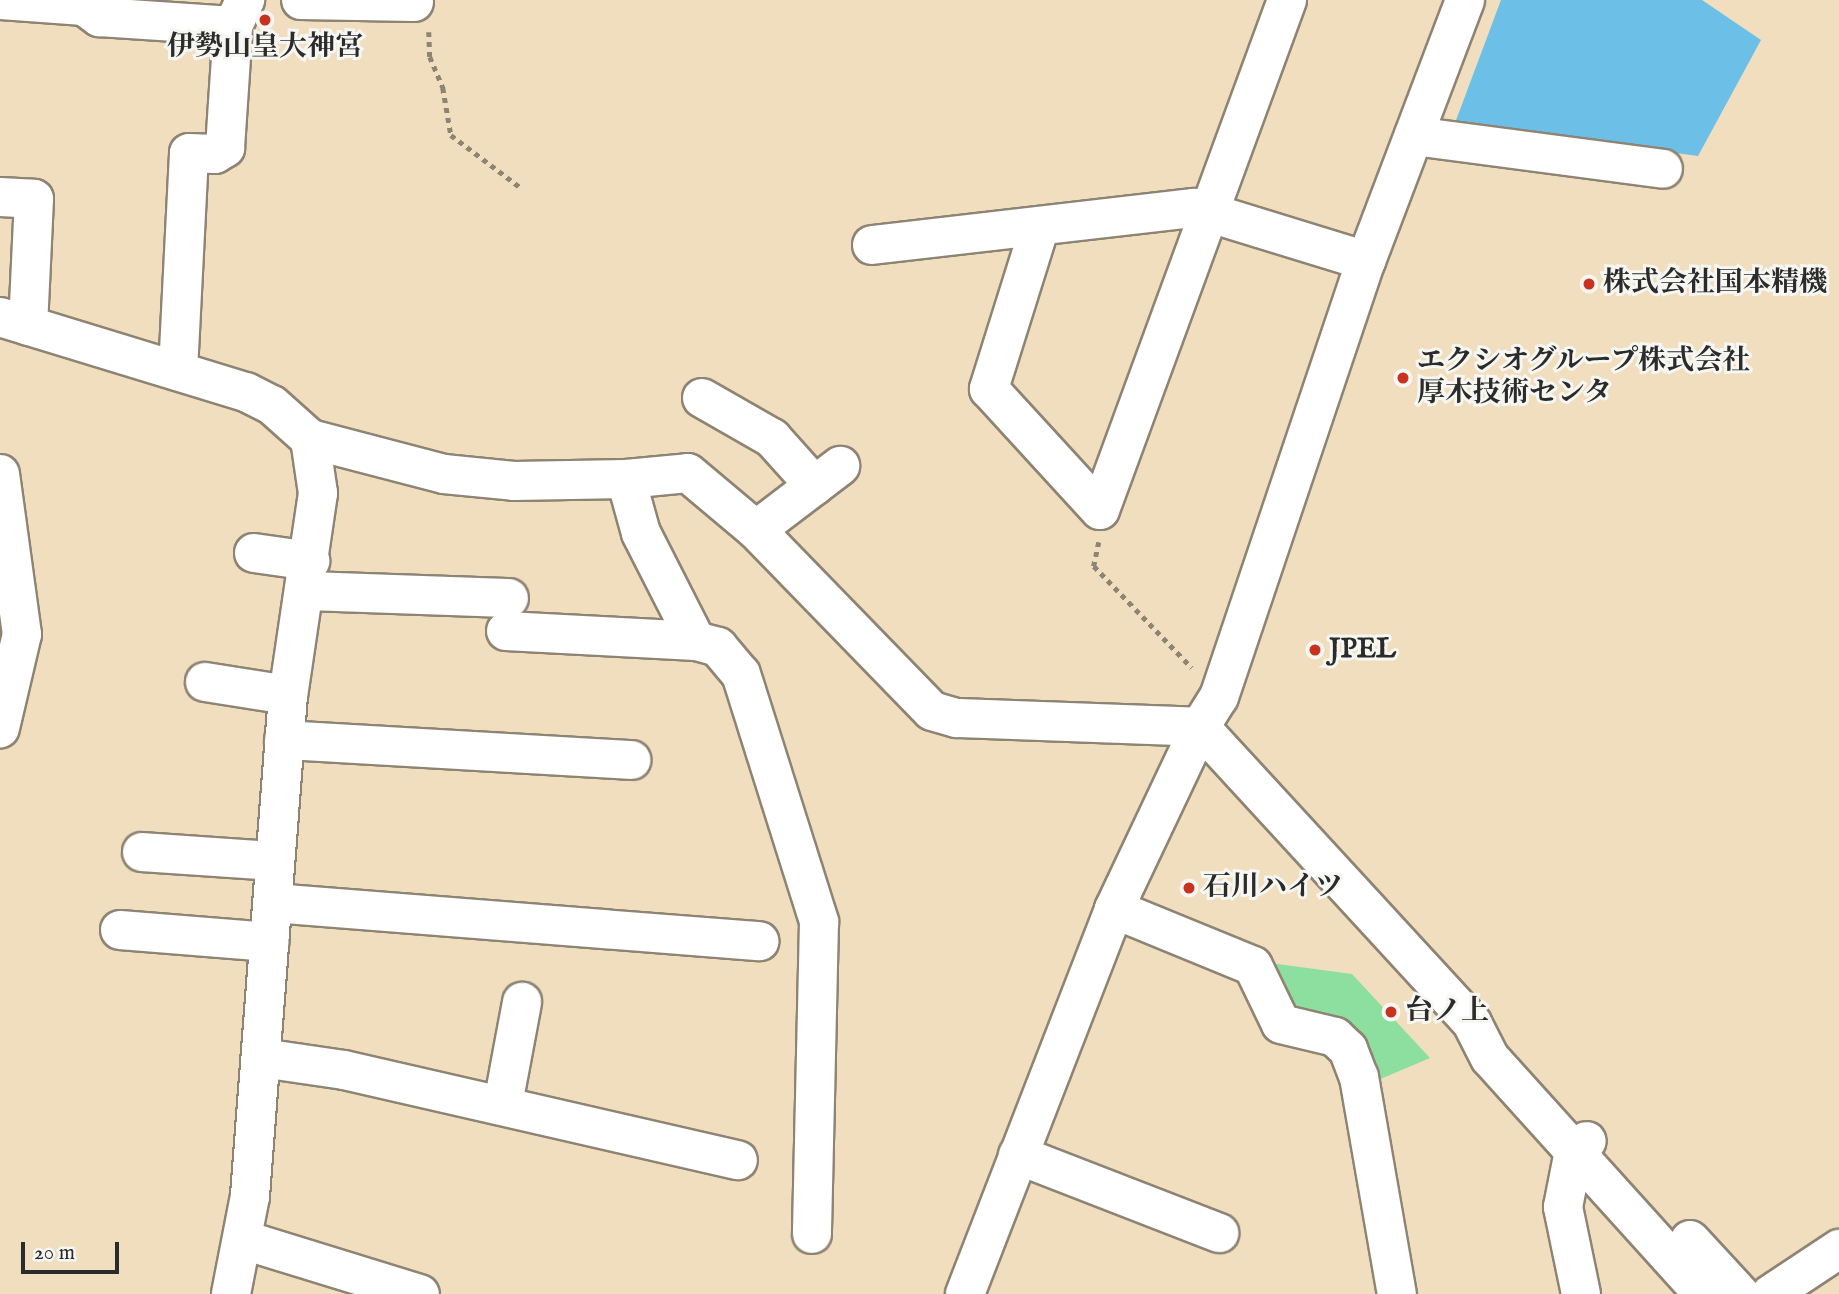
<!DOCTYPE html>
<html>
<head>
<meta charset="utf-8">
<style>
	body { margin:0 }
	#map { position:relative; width:1839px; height:1294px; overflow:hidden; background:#f0debe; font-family:"IM FELL English","Noto Serif JP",serif }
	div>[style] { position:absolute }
	.green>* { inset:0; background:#8ddf9f }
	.water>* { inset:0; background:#6cc0e8 }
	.path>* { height:4.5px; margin-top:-2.25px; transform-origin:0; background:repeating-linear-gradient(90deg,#8e8474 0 5px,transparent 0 10px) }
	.roads { filter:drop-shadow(2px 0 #8e8474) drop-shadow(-2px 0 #8e8474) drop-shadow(0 2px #8e8474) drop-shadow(0 -2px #8e8474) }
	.minor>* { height:38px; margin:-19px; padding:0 19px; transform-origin:19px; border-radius:19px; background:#fff }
	.dots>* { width:19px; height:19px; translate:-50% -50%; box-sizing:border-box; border:4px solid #f6f6f2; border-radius:50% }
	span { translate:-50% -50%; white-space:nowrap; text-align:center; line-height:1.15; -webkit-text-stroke:6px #f6f6f2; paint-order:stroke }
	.poi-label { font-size:28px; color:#2b2b2b; font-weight:700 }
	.left { translate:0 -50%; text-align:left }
	.scale { position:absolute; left:21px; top:1242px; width:98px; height:32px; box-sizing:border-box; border:4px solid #2b2b2b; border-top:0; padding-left:9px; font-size:21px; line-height:24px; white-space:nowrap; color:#2b2b2b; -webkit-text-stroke:5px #f6f6f2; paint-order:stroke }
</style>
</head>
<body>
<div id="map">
	<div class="green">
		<div style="clip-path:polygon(1263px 962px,1352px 974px,1430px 1058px,1364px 1086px,1352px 1047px,1282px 1020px)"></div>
	</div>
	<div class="water">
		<div style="clip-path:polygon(1501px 0,1702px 0,1761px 40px,1698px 156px,1455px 123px)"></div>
	</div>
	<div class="path">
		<div style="left:429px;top:32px;width:25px;rotate:88deg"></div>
		<div style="left:430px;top:57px;width:34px;rotate:67deg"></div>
		<div style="left:443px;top:88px;width:48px;rotate:80.3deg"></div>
		<div style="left:451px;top:135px;width:88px;rotate:37.1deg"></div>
		<div style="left:1099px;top:542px;width:25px;rotate:102deg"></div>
		<div style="left:1094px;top:566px;width:141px;rotate:46.1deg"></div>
	</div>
	<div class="roads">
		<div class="minor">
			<div style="left:1px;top:0;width:83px;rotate:4.1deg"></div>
			<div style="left:84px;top:6px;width:19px;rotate:36deg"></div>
			<div style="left:99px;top:17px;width:134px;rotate:3.8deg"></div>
			<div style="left:233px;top:26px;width:29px;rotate:-65deg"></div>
			<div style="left:301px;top:0;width:113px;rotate:1deg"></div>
			<div style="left:1414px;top:136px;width:251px;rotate:7.5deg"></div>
			<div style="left:0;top:197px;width:34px;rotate:3deg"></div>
			<div style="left:34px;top:199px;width:127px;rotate:92.7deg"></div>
			<div style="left:1040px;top:226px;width:171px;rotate:107.4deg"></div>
			<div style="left:989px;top:389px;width:164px;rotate:47.5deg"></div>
			<div style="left:1100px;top:510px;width:543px;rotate:-69.86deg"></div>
			<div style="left:872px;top:245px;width:324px;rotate:-6.6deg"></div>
			<div style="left:1194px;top:208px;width:180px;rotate:17.1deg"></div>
			<div style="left:0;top:317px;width:257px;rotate:17deg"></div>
			<div style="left:246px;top:392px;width:29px;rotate:27deg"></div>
			<div style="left:272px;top:405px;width:51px;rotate:41.8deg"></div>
			<div style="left:310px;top:439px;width:55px;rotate:81.6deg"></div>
			<div style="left:318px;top:493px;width:204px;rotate:98.4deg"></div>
			<div style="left:288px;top:695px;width:502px;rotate:94.34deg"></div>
			<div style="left:250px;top:1196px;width:100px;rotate:101deg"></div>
			<div style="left:178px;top:371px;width:218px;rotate:-87.1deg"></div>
			<div style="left:189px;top:153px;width:26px;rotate:2deg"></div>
			<div style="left:215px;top:154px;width:12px;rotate:-31deg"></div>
			<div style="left:225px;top:148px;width:122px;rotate:-86.2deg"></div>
			<div style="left:702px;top:398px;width:81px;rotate:29.7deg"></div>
			<div style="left:772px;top:438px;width:64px;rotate:48.1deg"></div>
			<div style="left:310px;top:439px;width:138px;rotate:14.6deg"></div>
			<div style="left:444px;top:474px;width:70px;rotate:5.7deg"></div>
			<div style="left:514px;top:481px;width:112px;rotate:-1deg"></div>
			<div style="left:626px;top:479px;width:62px;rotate:-5.5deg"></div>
			<div style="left:688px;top:473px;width:89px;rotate:40deg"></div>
			<div style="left:756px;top:530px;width:252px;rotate:45.8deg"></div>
			<div style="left:932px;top:711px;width:26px;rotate:16deg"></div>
			<div style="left:957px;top:718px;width:243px;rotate:2.1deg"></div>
			<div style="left:1200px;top:727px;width:402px;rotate:47.4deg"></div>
			<div style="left:1472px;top:1023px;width:39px;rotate:63deg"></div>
			<div style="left:1490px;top:1058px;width:318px;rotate:47.9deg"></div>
			<div style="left:0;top:474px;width:162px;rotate:82.2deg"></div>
			<div style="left:22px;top:634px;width:97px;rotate:103.2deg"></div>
			<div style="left:626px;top:479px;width:56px;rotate:74.5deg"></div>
			<div style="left:641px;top:533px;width:121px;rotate:63deg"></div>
			<div style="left:756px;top:530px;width:106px;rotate:-37.3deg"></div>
			<div style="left:254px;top:553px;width:57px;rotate:8.1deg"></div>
			<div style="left:306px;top:591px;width:203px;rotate:2deg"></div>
			<div style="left:506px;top:631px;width:190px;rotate:3deg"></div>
			<div style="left:696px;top:641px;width:23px;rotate:15deg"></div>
			<div style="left:718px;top:647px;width:35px;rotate:50deg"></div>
			<div style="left:741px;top:674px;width:260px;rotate:72.5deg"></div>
			<div style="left:819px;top:922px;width:312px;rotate:91.3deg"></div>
			<div style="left:205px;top:682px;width:84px;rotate:8.9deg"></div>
			<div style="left:284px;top:740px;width:348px;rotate:3.3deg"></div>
			<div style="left:142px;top:852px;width:133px;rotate:3.9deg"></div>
			<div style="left:273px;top:903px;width:488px;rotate:4.5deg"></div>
			<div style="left:1114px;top:909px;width:150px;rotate:22.3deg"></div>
			<div style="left:1253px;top:966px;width:64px;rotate:64.2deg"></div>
			<div style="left:1281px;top:1024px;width:56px;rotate:13.5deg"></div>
			<div style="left:1335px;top:1037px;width:18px;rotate:43deg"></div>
			<div style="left:1348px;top:1049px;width:30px;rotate:69deg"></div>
			<div style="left:1359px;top:1077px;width:220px;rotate:80.1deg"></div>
			<div style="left:120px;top:930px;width:150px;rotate:4.6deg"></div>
			<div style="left:262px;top:1058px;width:83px;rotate:8.3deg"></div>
			<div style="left:344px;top:1070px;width:404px;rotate:12.9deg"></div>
			<div style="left:503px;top:1104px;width:104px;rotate:-79.4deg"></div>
			<div style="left:1018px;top:1155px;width:216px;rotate:21.2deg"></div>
			<div style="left:244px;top:1240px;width:184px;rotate:17.1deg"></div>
			<div style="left:1690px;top:1240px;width:74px;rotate:47.2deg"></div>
			<div style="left:965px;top:1294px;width:413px;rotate:-68.8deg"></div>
			<div style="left:1114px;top:909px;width:201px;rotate:-64.7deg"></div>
			<div style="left:1200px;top:727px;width:36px;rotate:-58deg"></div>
			<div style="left:1219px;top:697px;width:460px;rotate:-71.4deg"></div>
			<div style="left:1366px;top:261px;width:279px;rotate:-69.2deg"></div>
			<div style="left:1581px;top:1294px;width:89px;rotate:-101.7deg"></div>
			<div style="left:1563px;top:1207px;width:57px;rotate:-78.9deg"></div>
			<div style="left:1574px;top:1151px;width:16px;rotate:-38deg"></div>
			<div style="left:1771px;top:1294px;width:82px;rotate:-33.5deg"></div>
		</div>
	</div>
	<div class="dots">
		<div style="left:265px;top:20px;background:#c8321e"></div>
		<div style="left:1589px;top:284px;background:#c8321e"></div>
		<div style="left:1403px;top:378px;background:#c8321e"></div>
		<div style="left:1315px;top:650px;background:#c8321e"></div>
		<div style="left:1189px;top:888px;background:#c8321e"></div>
		<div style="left:1391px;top:1012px;background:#c8321e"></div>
	</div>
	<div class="poi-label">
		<span style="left:265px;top:48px">伊勢山皇大神宮</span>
		<span class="left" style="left:1603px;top:284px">株式会社国本精機</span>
		<span class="left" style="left:1417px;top:378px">エクシオグループ株式会社<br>厚木技術センタ</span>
		<span class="left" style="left:1329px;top:650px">JPEL</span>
		<span class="left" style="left:1203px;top:888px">石川ハイツ</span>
		<span class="left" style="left:1405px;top:1012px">台ノ上</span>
	</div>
	<div class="scale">20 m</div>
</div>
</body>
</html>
